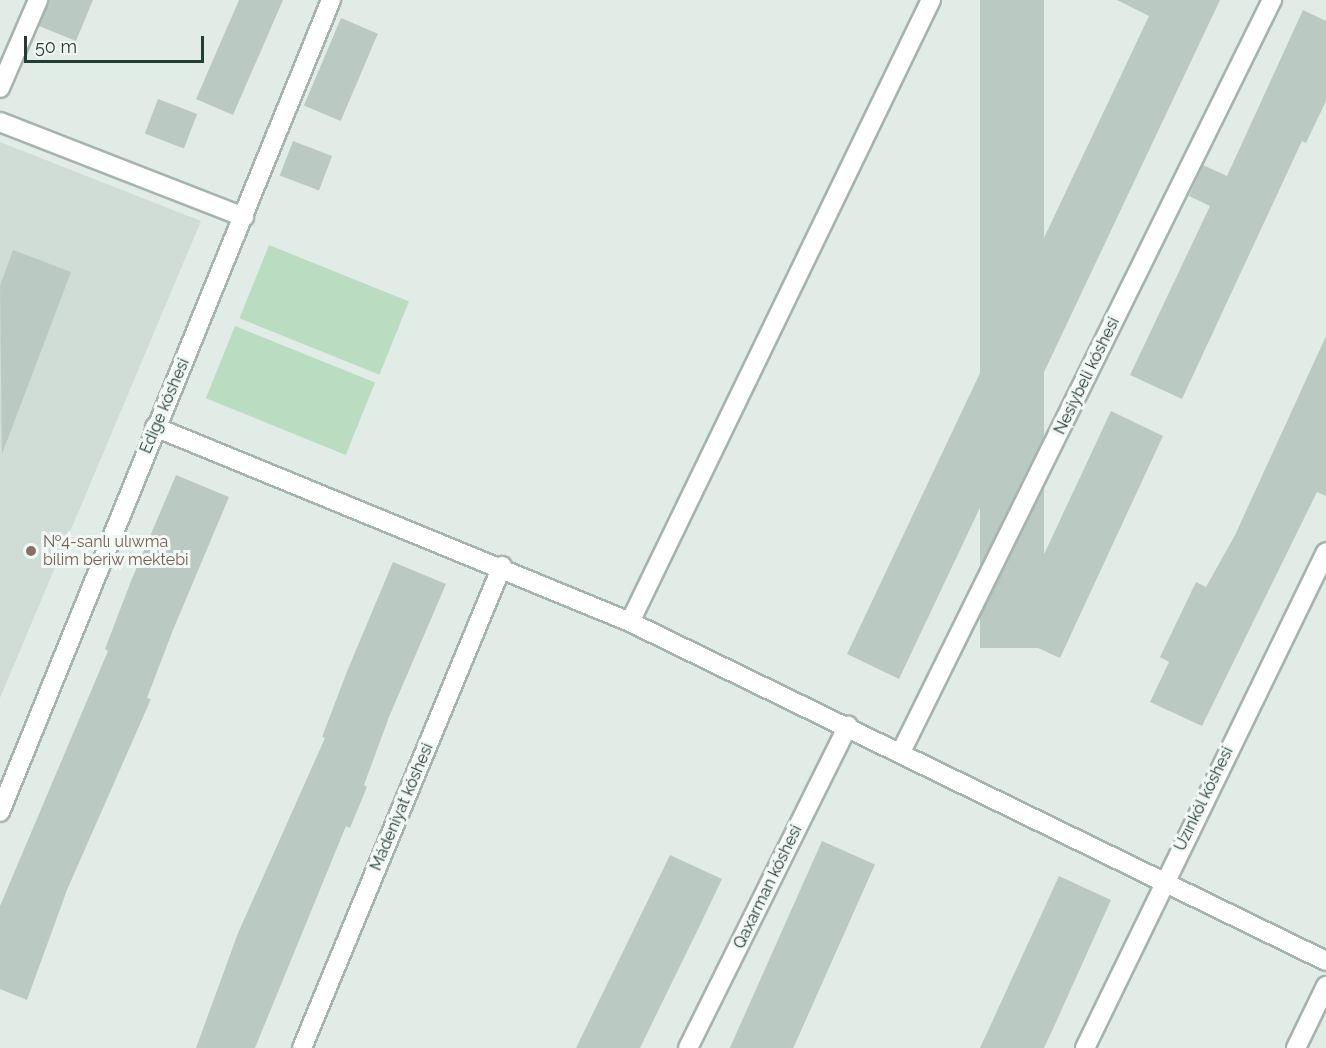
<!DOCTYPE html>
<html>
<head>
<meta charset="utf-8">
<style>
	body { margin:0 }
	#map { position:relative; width:1326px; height:1048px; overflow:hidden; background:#e2ece7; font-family:Raleway,sans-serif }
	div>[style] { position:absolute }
	.built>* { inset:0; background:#d0dcd6 }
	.green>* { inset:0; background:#baddc1; transform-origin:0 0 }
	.building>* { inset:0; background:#bacac2; transform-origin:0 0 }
	.roads { filter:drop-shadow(2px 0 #a5b4ae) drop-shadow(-2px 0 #a5b4ae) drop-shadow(0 2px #a5b4ae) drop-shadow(0 -2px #a5b4ae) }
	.minor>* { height:18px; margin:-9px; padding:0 9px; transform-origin:9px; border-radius:9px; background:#fff }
	.secondary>* { height:18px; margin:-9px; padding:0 9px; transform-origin:9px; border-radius:9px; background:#fff }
	.dots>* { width:16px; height:16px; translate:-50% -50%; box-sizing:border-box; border:3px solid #f2f8f5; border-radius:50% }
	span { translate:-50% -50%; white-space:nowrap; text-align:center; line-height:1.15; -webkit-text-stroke:6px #f2f8f5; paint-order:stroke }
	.street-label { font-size:16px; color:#223d34 }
	.education-label { font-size:16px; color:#785e54 }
	.left { translate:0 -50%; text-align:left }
	.scale { position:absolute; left:24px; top:36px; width:180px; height:27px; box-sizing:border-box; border:3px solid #223d34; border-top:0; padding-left:8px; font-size:18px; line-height:21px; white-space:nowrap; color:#223d34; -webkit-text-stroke:4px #f2f8f5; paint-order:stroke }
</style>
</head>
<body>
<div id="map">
	<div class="built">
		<div style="clip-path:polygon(0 142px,201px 221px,0 698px)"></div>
	</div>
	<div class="green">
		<div style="left:269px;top:245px;width:151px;height:79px;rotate:22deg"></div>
		<div style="left:235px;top:326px;width:151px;height:78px;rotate:22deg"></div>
	</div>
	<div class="building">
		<div style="clip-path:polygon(93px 0,76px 41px,39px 26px,49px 0)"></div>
		<div style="clip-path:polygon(239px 0,283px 0,233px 115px,196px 99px)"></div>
		<div style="left:980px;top:0;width:64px;height:648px"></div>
		<div style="clip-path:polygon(1117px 0,1220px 0,899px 679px,847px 654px,1149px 16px)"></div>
		<div style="clip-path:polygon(1303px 10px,1326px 21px,1326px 101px,1306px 143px,1302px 141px,1182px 399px,1130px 375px,1210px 206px,1189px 196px,1203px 165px,1227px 176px)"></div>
		<div style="left:341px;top:18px;width:40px;height:95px;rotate:23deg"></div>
		<div style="left:158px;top:99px;width:42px;height:37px;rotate:21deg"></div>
		<div style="left:293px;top:141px;width:42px;height:37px;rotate:21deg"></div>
		<div style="clip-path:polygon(13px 250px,71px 272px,2px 454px,0 286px)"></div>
		<div style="clip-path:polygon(1326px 336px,1326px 496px,1317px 492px,1202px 726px,1150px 702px,1169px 662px,1160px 657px,1196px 582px,1206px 587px,1235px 535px)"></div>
		<div style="clip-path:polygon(1111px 411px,1163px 436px,1060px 658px,1007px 634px,1026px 595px,1001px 583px,1015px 554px,1039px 565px)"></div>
		<div style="clip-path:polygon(176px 475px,229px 497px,173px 630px,147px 698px,151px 699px,67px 890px,27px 1000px,0 989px,0 906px,108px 651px,105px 649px,131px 581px)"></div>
		<div style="clip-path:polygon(393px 562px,446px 584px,389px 717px,364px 785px,367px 787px,350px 828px,346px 826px,255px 1048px,196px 1048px,238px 933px,325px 738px,322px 737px,348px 669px)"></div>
		<div style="left:822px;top:841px;width:58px;height:229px;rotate:24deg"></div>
		<div style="clip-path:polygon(670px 855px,722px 879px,703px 919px,640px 1048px,576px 1048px)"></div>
		<div style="clip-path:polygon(1059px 876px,1111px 900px,1052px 1031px,1044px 1048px,980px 1048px)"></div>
	</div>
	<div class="roads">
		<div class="minor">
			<div style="left:0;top:88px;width:96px;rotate:-66.6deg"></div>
			<div style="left:0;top:122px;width:262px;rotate:21.3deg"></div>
			<div style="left:155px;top:427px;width:513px;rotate:22.32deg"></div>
			<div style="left:630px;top:622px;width:774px;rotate:25.97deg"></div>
			<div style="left:630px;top:622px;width:691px;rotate:-64.18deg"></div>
			<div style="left:901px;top:752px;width:839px;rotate:-63.74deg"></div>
			<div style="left:0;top:812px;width:877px;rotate:-67.82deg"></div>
			<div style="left:302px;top:1048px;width:522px;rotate:-67.46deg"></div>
			<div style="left:688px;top:1048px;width:360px;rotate:-63.6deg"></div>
			<div style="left:1085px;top:1048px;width:551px;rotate:-64.09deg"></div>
		</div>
		<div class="secondary">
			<div style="left:1296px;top:1048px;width:69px;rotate:-64.2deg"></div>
		</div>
	</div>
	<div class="dots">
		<div style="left:31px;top:551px;background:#8d6e63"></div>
	</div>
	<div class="street-label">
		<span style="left:1087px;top:376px;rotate:-64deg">Nesiybeli kóshesi</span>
		<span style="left:165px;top:406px;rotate:-67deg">Edige kóshesi</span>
		<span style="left:1204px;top:799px;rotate:-64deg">Uzınkól kóshesi</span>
		<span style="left:402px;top:807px;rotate:-67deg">Mádeniyat kóshesi</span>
		<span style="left:768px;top:887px;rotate:-64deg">Qaxarman kóshesi</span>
	</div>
	<div class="education-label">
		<span class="left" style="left:43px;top:551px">№4-sanlı ulıwma<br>bilim beriw mektebi</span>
	</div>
	<div class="scale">50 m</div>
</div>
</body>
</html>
